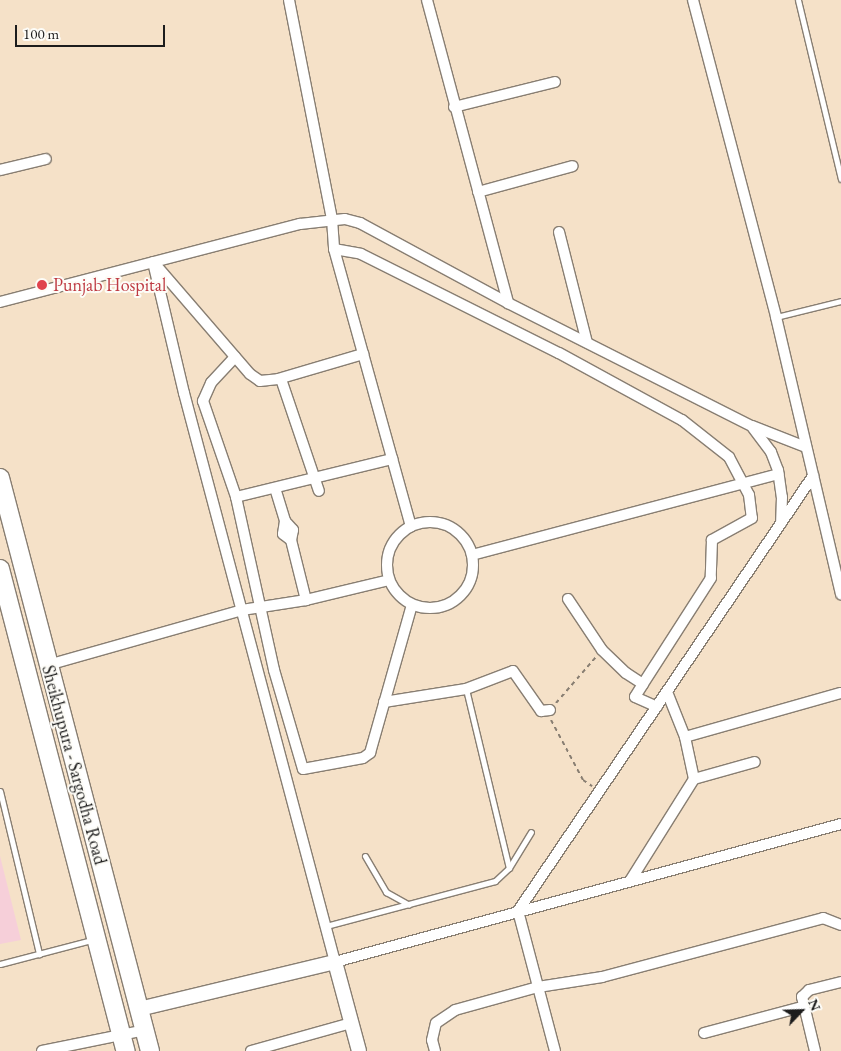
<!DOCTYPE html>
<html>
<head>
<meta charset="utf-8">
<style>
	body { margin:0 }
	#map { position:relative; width:841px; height:1051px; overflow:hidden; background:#f5e1c8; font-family:"EB Garamond",serif }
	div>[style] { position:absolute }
	.built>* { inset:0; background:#f6cfd9 }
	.path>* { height:2px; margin-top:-1px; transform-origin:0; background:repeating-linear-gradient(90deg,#887e72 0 4px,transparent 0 8px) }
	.roads { filter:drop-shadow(1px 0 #887e72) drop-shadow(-1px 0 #887e72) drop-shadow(0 1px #887e72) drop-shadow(0 -1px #887e72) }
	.lane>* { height:5px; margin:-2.5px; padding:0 2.5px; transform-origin:2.5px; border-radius:2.5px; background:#fff }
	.street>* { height:10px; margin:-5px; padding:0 5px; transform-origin:5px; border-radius:5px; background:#fff }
	.street>.ring { margin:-5px; padding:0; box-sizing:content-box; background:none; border:10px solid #fff; border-radius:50% }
	.secondary>* { height:14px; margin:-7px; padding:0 7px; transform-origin:7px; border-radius:7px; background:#fff }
	.highway>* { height:18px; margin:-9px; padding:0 9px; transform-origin:9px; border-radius:9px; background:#fff }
	.dots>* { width:14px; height:14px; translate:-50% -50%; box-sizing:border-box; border:2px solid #fdfcf7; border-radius:50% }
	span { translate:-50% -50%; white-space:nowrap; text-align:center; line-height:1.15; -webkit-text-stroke:4px #fdfcf7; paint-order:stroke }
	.health-label { font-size:18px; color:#be3a42 }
	.left { translate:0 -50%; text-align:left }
	.street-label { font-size:18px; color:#1c1c1c }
	.north { position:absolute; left:776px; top:986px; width:50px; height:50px; -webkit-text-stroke:4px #fdfcf7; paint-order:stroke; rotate:66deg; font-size:14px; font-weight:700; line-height:20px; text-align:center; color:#1c1c1c }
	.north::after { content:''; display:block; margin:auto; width:18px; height:22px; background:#1c1c1c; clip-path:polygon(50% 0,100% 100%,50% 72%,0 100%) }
	.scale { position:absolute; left:15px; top:25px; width:150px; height:22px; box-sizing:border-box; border:2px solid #1c1c1c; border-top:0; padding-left:6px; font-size:15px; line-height:18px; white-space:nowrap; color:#1c1c1c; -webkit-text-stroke:4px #fdfcf7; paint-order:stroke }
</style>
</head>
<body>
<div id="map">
	<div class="built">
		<div style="clip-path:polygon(0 856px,21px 940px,0 944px)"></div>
	</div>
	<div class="path">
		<div style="left:556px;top:703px;width:61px;rotate:-49deg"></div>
		<div style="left:551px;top:720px;width:68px;rotate:61.9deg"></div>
		<div style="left:583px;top:780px;width:11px;rotate:34deg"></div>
	</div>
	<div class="roads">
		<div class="lane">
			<div style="left:798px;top:0;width:184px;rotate:76.5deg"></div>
			<div style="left:776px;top:317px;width:67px;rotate:-13.8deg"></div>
			<div style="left:466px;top:689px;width:184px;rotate:76.5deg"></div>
			<div style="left:0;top:791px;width:168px;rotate:76.5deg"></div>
			<div style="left:365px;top:856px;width:42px;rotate:59.7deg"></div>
			<div style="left:386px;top:892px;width:26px;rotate:29deg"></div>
			<div style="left:326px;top:926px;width:175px;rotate:-14.9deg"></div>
			<div style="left:495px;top:881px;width:19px;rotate:-43deg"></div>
			<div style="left:509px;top:868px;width:42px;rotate:-58.6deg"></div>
			<div style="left:0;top:964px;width:98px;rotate:-14.7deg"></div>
		</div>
		<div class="street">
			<div style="left:289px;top:0;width:223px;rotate:78.9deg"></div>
			<div style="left:332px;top:219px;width:30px;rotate:86deg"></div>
			<div style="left:334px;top:249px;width:288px;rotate:74.5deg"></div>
			<div style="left:427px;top:0;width:314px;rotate:75deg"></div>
			<div style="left:693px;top:0;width:328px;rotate:75.3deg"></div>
			<div style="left:776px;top:317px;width:285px;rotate:76.8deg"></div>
			<div style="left:454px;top:107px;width:104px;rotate:-13.9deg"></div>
			<div style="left:0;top:170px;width:47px;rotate:-13.4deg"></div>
			<div style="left:478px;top:192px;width:98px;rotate:-15.3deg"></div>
			<div style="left:559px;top:232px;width:114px;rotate:75.8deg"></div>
			<div style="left:334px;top:249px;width:27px;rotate:10deg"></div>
			<div style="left:361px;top:254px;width:221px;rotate:26.6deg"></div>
			<div style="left:559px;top:353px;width:140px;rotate:28.6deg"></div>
			<div style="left:682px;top:420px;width:60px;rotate:38.2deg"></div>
			<div style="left:729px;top:457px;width:43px;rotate:62.2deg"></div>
			<div style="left:749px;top:495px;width:23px;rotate:83deg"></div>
			<div style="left:752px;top:518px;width:46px;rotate:151.2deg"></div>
			<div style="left:712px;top:540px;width:38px;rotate:92deg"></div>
			<div style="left:711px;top:578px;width:126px;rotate:122.7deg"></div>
			<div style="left:153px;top:262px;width:135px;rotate:76.7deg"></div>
			<div style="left:184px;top:393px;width:589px;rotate:75.14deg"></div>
			<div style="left:335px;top:962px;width:524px;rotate:-15.26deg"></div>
			<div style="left:155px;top:264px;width:145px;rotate:49.2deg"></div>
			<div style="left:250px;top:374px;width:12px;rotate:35deg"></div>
			<div style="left:260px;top:381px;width:18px;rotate:-6deg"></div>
			<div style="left:278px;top:379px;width:89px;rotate:-16.4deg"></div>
			<div style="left:0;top:302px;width:310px;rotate:-14.6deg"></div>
			<div style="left:300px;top:224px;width:45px;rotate:-6.3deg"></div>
			<div style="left:345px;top:219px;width:16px;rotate:15deg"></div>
			<div style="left:360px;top:223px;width:168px;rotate:28.4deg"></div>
			<div style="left:508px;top:303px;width:273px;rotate:26.8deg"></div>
			<div style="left:752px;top:426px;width:58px;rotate:21.3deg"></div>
			<div style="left:235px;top:357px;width:35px;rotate:133deg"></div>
			<div style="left:211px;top:383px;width:20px;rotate:114deg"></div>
			<div style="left:203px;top:401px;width:102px;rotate:71deg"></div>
			<div style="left:236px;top:497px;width:177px;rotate:77.6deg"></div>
			<div style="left:274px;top:670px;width:103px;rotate:73.7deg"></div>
			<div style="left:303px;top:769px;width:61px;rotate:-10.4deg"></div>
			<div style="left:363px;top:758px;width:9px;rotate:-36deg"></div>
			<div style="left:370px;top:753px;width:154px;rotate:-74.2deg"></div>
			<div style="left:281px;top:379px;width:118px;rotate:71.3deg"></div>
			<div style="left:753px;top:428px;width:30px;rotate:53deg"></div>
			<div style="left:771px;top:452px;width:19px;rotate:69deg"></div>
			<div style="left:778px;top:470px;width:27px;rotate:82deg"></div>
			<div style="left:782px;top:497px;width:26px;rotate:92deg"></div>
			<div style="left:275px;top:488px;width:34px;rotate:73deg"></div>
			<div style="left:285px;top:521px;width:13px;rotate:99deg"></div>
			<div style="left:283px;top:534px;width:10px;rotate:37deg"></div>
			<div style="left:236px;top:497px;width:161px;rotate:-13.7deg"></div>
			<div style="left:285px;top:521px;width:12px;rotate:48deg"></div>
			<div style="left:293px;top:530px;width:10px;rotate:101deg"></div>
			<div style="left:291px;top:540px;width:62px;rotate:76deg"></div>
			<div class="ring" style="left:387px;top:522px;width:76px;height:76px"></div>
			<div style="left:472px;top:555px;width:317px;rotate:-14.8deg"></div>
			<div style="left:568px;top:599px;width:61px;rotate:56.3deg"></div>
			<div style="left:602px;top:650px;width:33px;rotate:44deg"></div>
			<div style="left:626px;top:673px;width:20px;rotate:33deg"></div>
			<div style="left:643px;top:684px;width:15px;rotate:122deg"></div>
			<div style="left:635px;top:697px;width:24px;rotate:24deg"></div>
			<div style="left:48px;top:665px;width:202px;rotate:-15.8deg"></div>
			<div style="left:242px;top:610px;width:65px;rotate:-8.9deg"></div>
			<div style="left:306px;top:600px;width:85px;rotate:-13.5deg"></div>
			<div style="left:384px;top:702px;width:83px;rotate:-9deg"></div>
			<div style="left:466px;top:689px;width:50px;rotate:-21deg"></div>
			<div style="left:513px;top:671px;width:49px;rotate:55deg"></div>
			<div style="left:541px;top:711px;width:9px;rotate:-6deg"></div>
			<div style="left:685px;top:737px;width:162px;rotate:-15.8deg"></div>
			<div style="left:694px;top:779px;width:63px;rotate:-15.6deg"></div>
			<div style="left:630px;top:881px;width:120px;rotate:-57.9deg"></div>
			<div style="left:694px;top:779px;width:43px;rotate:-102.1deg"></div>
			<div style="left:685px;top:737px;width:48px;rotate:-111.8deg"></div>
			<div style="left:704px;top:1033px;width:101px;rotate:-14.9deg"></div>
			<div style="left:42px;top:1051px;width:105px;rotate:-11.5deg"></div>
			<div style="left:251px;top:1051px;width:104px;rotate:-15.6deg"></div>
			<div style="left:435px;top:1051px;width:11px;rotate:-105deg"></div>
			<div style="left:432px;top:1040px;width:17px;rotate:-77deg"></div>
			<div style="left:436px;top:1023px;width:23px;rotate:-34deg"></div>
			<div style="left:455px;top:1010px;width:86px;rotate:-15.5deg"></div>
			<div style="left:538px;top:987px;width:65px;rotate:-8.9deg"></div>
			<div style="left:602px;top:977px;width:229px;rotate:-14.9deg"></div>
			<div style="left:823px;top:918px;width:19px;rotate:21deg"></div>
			<div style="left:555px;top:1051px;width:145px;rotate:-104.8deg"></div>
			<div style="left:518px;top:911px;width:526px;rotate:-55.86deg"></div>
			<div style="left:815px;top:1051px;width:56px;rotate:-103.5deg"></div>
			<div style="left:802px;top:997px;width:10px;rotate:-45deg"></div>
			<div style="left:809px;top:990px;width:33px;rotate:-14deg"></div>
		</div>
		<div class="secondary">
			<div style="left:139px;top:1009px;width:202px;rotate:-13.5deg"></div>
			<div style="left:335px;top:962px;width:92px;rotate:74.9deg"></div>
		</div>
		<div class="highway">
			<div style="left:0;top:478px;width:592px;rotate:75.33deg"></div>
			<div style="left:0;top:569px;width:498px;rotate:75.4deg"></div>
		</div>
	</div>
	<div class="dots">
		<div style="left:42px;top:285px;background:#e0444e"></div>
	</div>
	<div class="health-label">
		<span class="left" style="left:53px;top:285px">Punjab Hospital</span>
	</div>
	<div class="street-label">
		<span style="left:74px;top:765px;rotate:75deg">Sheikhupura - Sargodha Road</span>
	</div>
	<div class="north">N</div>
	<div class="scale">100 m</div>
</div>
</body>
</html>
